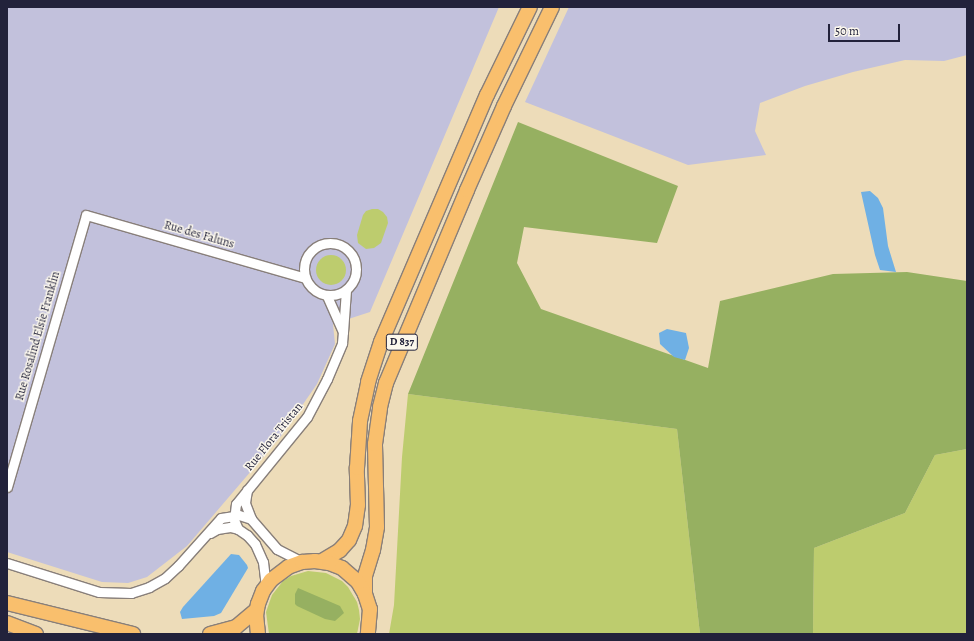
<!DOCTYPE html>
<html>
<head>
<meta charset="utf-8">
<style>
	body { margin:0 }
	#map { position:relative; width:974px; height:641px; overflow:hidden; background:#eddcb9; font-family:Alegreya,serif }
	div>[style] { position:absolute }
	.industrial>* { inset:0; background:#c2c1dc }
	.green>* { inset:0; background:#bdcc6e }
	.round { border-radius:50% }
	.forest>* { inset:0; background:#96b061 }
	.water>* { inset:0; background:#6fb0e4 }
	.roads { filter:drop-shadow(1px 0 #887f7a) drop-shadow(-1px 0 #887f7a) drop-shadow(0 1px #887f7a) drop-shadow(0 -1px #887f7a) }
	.minor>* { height:9px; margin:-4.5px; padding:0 4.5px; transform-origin:4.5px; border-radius:4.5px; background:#fff }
	.minor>.ring { margin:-4.5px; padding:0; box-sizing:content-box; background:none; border:9px solid #fff; border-radius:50% }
	.primary>* { height:14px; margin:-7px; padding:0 7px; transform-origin:7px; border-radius:7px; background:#f9bf6d }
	span { translate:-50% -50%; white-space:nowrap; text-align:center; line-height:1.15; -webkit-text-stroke:3px #fbf7ec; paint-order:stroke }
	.shield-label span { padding:1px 3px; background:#fbf7ec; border:1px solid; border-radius:3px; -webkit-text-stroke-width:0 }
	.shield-label { font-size:11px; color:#22223b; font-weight:700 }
	.street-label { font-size:12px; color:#22223b }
	.frame { position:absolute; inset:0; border:8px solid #22223b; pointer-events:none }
	.scale { position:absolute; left:828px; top:24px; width:72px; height:18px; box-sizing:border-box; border:2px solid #22223b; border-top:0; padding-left:5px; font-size:12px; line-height:14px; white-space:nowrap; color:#22223b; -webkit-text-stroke:3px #fbf7ec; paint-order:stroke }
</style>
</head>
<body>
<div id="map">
	<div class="industrial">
		<div style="clip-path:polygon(7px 7px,499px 7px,370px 312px,333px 324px,335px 344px,317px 384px,281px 436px,187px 546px,147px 577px,128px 583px,102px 582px,7px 552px)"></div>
		<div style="clip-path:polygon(569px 7px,967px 7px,967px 55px,944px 61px,905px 60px,853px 72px,805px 86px,760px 103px,755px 131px,766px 155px,688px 165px,525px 102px)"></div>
	</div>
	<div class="green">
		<div style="clip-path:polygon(372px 209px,378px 209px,383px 212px,387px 217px,388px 223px,381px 243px,374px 248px,366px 249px,358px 243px,357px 235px,363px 215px,366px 211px)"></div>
		<div class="round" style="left:316px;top:255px;width:30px;height:30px"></div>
		<div style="clip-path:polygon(408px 394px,677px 429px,700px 634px,389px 634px,394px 605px,402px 457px)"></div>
		<div style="clip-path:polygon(967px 449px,967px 634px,813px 634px,814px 548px,905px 513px,935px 455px)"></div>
		<div style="clip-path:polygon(308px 571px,326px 573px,342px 581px,348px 587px,357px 602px,359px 610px,360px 619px,357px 634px,269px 634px,266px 612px,272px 595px,283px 581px,291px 576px)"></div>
	</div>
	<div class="forest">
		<div style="clip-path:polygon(518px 122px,678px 186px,657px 243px,524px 227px,517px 263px,541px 309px,708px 368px,720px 301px,833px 274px,907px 272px,967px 281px,967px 449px,935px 455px,905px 513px,814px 548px,813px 634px,700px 634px,677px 429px,408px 394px)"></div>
		<div style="clip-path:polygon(298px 588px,340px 606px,344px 613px,335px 621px,325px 619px,297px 606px,295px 604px,295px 594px)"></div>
	</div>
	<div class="water">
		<div style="clip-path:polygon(870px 191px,878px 198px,883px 208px,888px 246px,896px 272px,880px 270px,875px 255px,861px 192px)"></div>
		<div style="clip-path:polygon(667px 329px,686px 333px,689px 348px,685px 360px,674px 357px,660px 344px,659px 333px)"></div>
		<div style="clip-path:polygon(231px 554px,239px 555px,247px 565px,248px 568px,221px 613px,214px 616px,182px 619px,180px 612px,183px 607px)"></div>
	</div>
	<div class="roads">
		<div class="minor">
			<div class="ring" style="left:304px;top:243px;width:43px;height:43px"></div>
			<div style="left:327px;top:296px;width:39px;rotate:66deg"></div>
			<div style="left:343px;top:332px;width:42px;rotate:-85.9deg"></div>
			<div style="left:7px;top:487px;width:283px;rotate:-73.8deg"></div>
			<div style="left:86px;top:215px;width:228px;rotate:16deg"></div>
			<div style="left:247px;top:490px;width:13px;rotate:99deg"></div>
			<div style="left:245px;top:503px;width:17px;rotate:69deg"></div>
			<div style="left:251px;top:519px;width:40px;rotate:49deg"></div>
			<div style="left:277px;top:549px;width:28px;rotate:27deg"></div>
			<div style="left:238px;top:529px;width:10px;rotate:-114deg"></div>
			<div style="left:234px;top:520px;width:16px;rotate:-83deg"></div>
			<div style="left:236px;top:504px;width:112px;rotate:-50.8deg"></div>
			<div style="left:307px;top:417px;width:43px;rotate:-62.2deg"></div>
			<div style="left:327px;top:379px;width:39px;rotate:-67deg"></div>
			<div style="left:342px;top:343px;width:11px;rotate:-85deg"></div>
			<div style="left:210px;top:533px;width:8px;rotate:-30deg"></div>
			<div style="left:217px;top:529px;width:13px;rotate:-9deg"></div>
			<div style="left:230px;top:527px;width:8px;rotate:14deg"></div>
			<div style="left:238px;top:529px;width:11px;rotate:34deg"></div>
			<div style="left:247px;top:535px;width:12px;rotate:48deg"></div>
			<div style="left:255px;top:544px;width:20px;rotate:66deg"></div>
			<div style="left:263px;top:562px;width:23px;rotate:83deg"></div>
			<div style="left:7px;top:563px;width:96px;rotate:17.5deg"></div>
			<div style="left:99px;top:592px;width:32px;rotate:2deg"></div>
			<div style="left:131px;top:593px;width:19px;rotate:-18deg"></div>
			<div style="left:149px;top:587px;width:18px;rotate:-29deg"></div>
			<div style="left:165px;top:578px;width:18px;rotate:-43deg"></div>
			<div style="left:178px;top:566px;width:64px;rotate:-48.1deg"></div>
			<div style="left:221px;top:518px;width:18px;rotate:-9deg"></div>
			<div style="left:239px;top:515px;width:13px;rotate:18deg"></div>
		</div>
		<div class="primary">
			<div style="left:322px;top:561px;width:21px;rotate:-31deg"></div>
			<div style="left:340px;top:550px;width:13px;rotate:-48deg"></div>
			<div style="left:349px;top:540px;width:15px;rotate:-67deg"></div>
			<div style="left:355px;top:526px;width:21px;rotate:-82deg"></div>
			<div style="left:358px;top:505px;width:37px;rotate:-92deg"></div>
			<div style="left:357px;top:468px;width:47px;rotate:-86.3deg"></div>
			<div style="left:360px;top:421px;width:40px;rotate:-78deg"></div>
			<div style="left:368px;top:382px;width:42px;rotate:-72deg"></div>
			<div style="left:381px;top:342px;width:269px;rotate:-66.8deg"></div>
			<div style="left:487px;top:95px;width:98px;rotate:-64deg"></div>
			<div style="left:365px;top:594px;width:18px;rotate:-90deg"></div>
			<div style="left:365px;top:576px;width:27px;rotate:-73deg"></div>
			<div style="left:373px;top:550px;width:23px;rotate:-80deg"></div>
			<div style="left:377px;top:527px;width:83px;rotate:-91.4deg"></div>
			<div style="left:375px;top:444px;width:37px;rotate:-82deg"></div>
			<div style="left:380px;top:407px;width:25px;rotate:-76deg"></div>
			<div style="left:386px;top:383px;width:209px;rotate:-67.2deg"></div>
			<div style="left:467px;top:190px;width:92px;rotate:-66.2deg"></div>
			<div style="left:504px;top:106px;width:110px;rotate:-64.1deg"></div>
			<div style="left:7px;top:603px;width:130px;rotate:13.8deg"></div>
			<div style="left:7px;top:623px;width:31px;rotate:21deg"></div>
			<div style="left:210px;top:634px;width:27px;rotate:-15deg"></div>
			<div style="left:236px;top:627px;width:26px;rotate:-40deg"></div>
			<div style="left:258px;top:634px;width:18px;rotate:-96deg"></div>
			<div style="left:256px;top:616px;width:12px;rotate:-81deg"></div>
			<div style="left:258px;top:604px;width:14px;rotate:-69deg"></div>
			<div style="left:263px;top:591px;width:14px;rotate:-54deg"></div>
			<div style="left:271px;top:580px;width:21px;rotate:-37deg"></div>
			<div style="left:288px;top:567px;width:15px;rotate:-20deg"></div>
			<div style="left:302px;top:562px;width:13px;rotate:-4deg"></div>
			<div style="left:315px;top:561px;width:14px;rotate:8deg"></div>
			<div style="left:329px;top:563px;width:14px;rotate:21deg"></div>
			<div style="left:342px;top:568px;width:21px;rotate:41deg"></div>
			<div style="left:358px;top:582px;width:14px;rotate:60deg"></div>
			<div style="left:365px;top:594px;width:16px;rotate:72deg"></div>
			<div style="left:370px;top:609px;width:25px;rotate:95deg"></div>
		</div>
	</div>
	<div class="shield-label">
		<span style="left:402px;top:342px">D 837</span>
	</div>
	<div class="street-label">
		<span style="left:199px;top:235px;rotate:16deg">Rue des Faluns</span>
		<span style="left:38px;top:336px;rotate:-74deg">Rue Rosalind Elsie Franklin</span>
		<span style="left:274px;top:437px;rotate:-51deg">Rue Flora Tristan</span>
	</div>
	<div class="frame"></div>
	<div class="scale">50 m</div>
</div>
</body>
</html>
